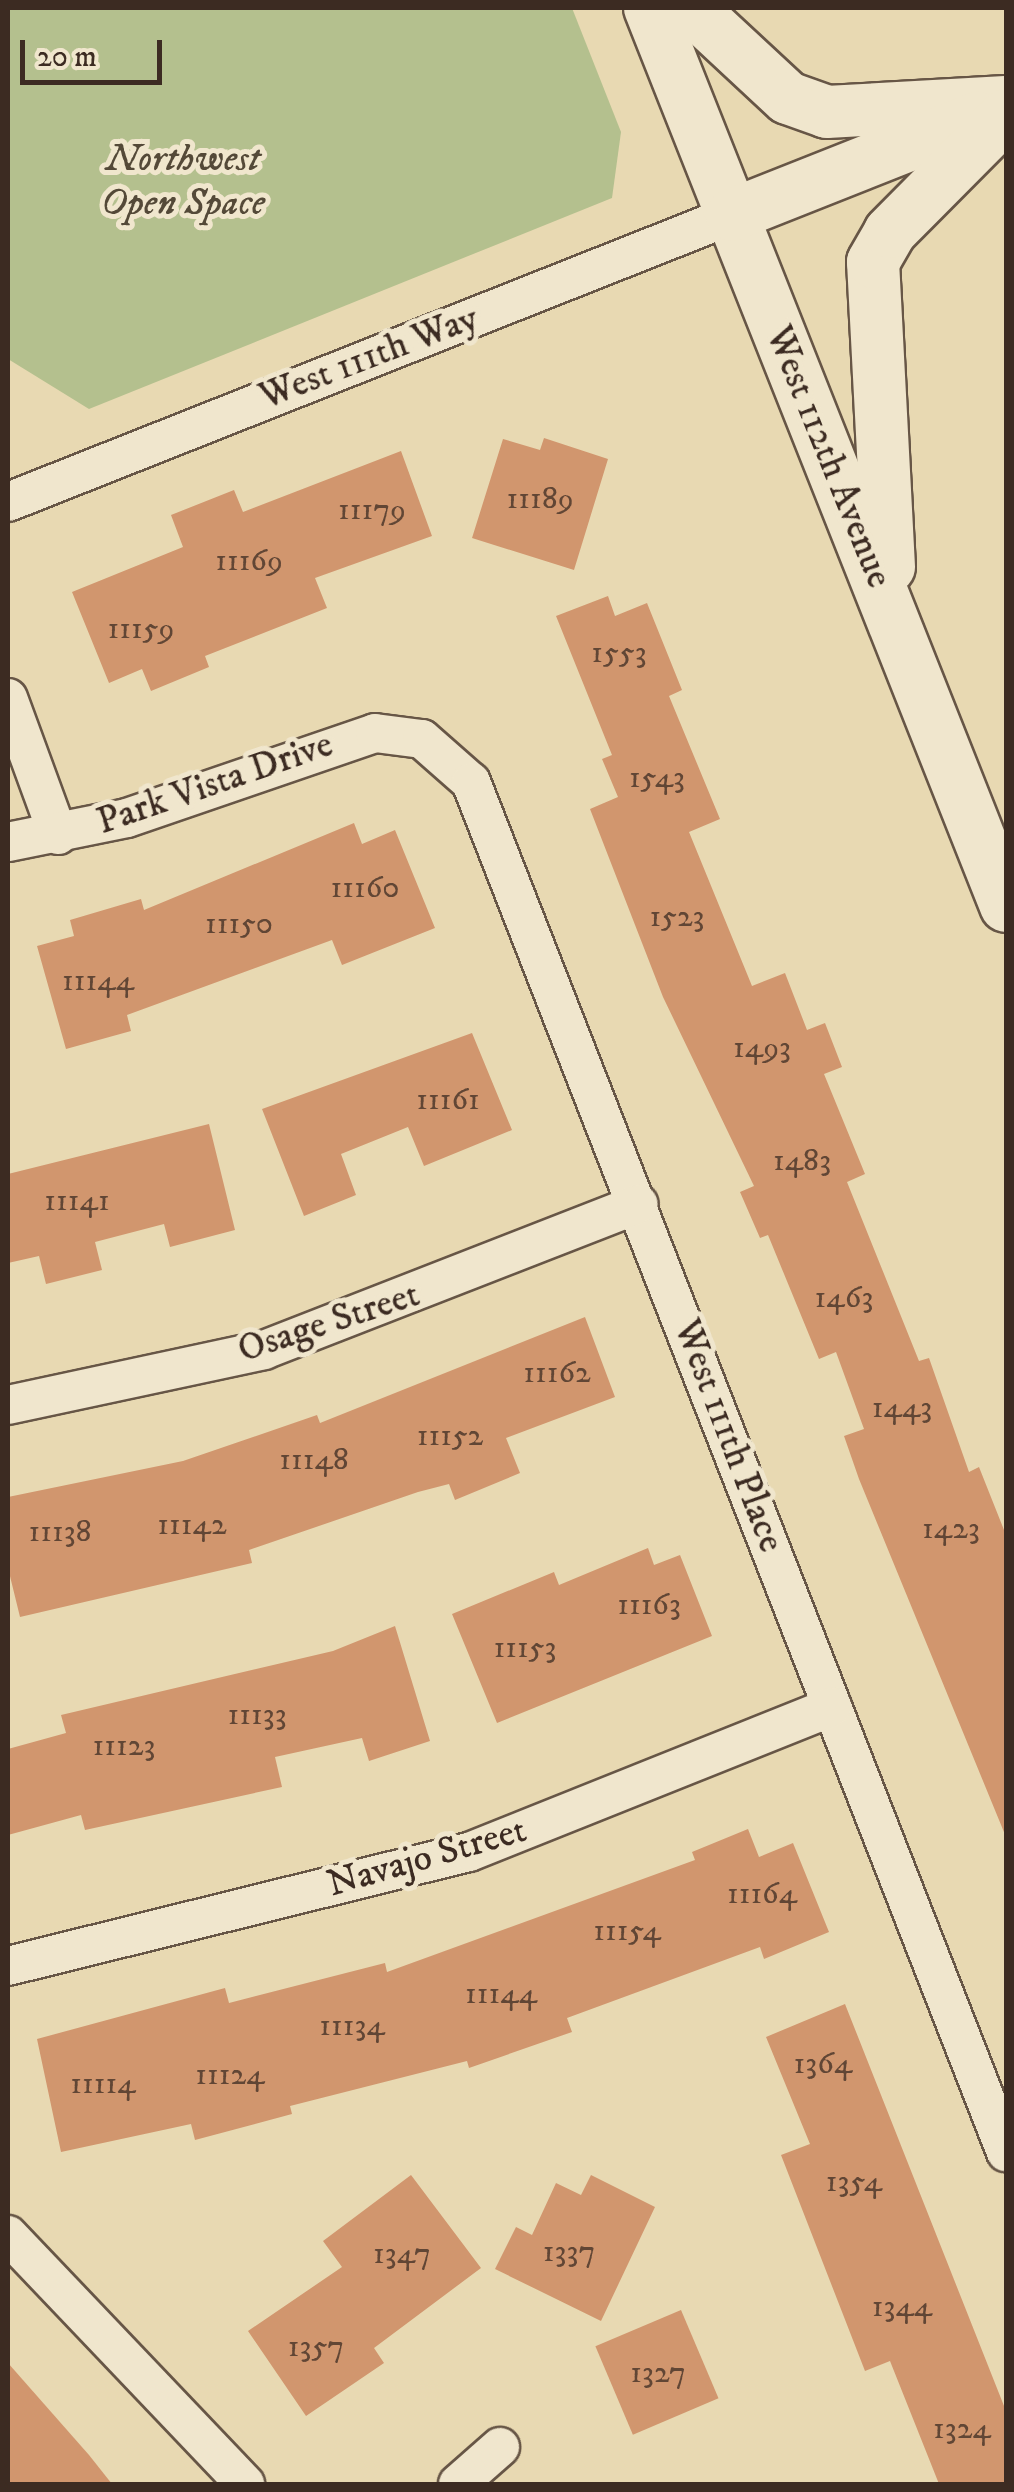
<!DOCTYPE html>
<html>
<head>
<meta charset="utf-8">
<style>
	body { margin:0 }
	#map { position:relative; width:1014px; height:2492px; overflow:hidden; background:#e8d9b2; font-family:"IM FELL DW Pica",serif }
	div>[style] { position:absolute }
	.green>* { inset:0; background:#b4c08e }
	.building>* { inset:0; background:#d1966e; transform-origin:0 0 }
	.roads { filter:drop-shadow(2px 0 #675646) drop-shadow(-2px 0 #675646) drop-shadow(0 2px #675646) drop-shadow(0 -2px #675646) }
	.street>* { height:38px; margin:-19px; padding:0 19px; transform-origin:19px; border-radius:19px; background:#f0e6cd }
	.secondary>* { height:52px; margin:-26px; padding:0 26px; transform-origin:26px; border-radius:26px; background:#f0e6cd }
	span { translate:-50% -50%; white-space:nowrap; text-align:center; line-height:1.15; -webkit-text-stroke:10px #f0e6cd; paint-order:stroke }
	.number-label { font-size:32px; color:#614635 }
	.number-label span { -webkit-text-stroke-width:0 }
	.park-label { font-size:38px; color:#544938; font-style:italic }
	.street-label { font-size:38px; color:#3c2b22 }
	.frame { position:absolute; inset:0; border:10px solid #3c2b22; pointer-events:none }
	.scale { position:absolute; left:20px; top:40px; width:142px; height:45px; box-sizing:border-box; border:5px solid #3c2b22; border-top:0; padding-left:12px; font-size:30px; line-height:35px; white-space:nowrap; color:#3c2b22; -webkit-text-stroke:8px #f0e6cd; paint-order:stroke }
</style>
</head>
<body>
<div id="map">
	<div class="green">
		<div style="clip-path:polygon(8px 8px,572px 8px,621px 132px,612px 198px,89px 409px,8px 359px)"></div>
	</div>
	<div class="building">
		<div style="clip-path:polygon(544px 438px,608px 459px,574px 570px,472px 538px,503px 439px,540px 450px)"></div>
		<div style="clip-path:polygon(401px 451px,432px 536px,315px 578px,327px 608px,205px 656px,209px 667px,151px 691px,142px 669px,109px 683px,72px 592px,183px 547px,171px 515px,234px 490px,243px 512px)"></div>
		<div style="clip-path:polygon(608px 596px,615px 616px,647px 603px,682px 690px,669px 696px,720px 819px,689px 832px,752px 986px,785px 973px,807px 1030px,825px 1023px,842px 1067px,824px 1074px,865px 1174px,847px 1182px,919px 1361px,929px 1358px,969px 1472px,979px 1467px,1006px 1535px,1006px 1837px,859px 1479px,844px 1436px,864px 1429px,836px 1352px,819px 1359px,768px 1235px,760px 1238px,740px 1192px,754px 1186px,663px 997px,590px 809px,618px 797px,602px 759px,612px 755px,556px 616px)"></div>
		<div style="clip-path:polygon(354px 823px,362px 844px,395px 830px,435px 928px,342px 965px,332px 940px,127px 1015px,131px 1031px,66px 1049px,37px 946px,74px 936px,70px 920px,141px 899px,144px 910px)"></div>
		<div style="clip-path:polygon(472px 1033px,512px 1130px,424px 1166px,408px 1127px,341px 1154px,356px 1195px,304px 1216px,262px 1109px)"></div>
		<div style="clip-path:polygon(209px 1124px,235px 1230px,170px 1247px,164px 1224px,95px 1242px,102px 1270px,46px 1284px,39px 1256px,8px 1263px,8px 1174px)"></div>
		<div style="clip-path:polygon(585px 1317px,615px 1397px,506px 1438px,520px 1473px,455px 1500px,449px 1484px,418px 1492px,249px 1550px,252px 1563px,20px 1617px,8px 1568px,8px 1497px,183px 1461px,317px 1415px,320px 1423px)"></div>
		<div style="clip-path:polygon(648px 1548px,654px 1565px,680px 1555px,712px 1636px,497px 1723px,452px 1614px,554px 1572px,559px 1585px)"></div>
		<div style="clip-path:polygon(395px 1626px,430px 1741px,369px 1761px,362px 1738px,275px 1757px,282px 1787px,85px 1830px,81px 1815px,8px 1835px,8px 1749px,66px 1733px,61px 1715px,333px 1651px)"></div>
		<div style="clip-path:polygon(748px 1829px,759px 1857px,793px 1843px,829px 1932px,764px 1959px,760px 1947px,567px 2018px,572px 2032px,469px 2068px,467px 2061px,290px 2106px,292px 2114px,195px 2140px,191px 2124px,61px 2152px,37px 2039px,225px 1988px,229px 2003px,385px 1963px,387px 1972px,695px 1860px,692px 1852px)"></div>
		<div style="clip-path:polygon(845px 2004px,1006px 2411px,1006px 2484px,939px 2484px,890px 2361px,865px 2371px,781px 2155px,810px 2144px,766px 2037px)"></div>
		<div style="clip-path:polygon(411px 2175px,481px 2268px,374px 2348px,384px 2363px,306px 2416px,248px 2331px,342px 2267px,323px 2241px)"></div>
		<div style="clip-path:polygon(591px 2175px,655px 2207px,601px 2321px,495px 2269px,516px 2227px,532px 2235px,556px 2183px,581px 2195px)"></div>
		<div style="left:681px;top:2310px;width:96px;height:93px;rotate:67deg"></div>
		<div style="clip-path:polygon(8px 2363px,89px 2455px,112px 2484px,8px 2484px)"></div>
	</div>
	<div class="roads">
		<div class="street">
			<div style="left:8px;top:502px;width:779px;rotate:-21.62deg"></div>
			<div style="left:8px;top:698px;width:146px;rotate:69.9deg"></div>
			<div style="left:8px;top:842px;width:121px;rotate:-11.4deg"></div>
			<div style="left:127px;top:818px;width:262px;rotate:-18.9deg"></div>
			<div style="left:375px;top:733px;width:47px;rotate:7.3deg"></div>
			<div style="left:422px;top:739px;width:65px;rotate:41.3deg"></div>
			<div style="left:471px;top:782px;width:1471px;rotate:68.67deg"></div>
			<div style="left:8px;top:1405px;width:262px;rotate:-12.1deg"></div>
			<div style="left:264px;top:1350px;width:402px;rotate:-21.3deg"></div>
			<div style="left:8px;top:1966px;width:475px;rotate:-13.9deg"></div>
			<div style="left:469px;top:1852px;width:391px;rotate:-21.8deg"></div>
			<div style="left:8px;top:2235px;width:344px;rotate:46.4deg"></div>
			<div style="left:458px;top:2484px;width:56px;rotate:-41.4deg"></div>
		</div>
		<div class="secondary">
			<div style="left:650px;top:8px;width:966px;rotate:68.37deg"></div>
			<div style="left:691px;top:8px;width:132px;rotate:42.9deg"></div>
			<div style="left:788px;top:98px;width:41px;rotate:19.7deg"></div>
			<div style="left:827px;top:112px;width:179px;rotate:-3.2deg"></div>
			<div style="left:732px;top:215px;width:264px;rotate:-21.6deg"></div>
			<div style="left:889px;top:567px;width:305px;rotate:-93deg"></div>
			<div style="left:873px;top:262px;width:34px;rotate:-60deg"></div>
			<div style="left:890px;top:232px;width:165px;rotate:-45.2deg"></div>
		</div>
	</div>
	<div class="number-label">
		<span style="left:540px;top:499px">11189</span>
		<span style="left:372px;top:510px">11179</span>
		<span style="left:249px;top:561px">11169</span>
		<span style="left:141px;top:629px">11159</span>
		<span style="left:619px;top:653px">1553</span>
		<span style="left:657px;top:778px">1543</span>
		<span style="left:365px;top:888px">11160</span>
		<span style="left:677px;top:917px">1523</span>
		<span style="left:239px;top:924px">11150</span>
		<span style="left:98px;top:981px">11144</span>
		<span style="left:762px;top:1048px">1493</span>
		<span style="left:448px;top:1100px">11161</span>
		<span style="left:802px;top:1161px">1483</span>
		<span style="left:77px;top:1201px">11141</span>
		<span style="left:844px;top:1298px">1463</span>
		<span style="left:557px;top:1373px">11162</span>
		<span style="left:902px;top:1408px">1443</span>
		<span style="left:450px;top:1436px">11152</span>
		<span style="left:314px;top:1460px">11148</span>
		<span style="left:192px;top:1525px">11142</span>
		<span style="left:951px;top:1529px">1423</span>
		<span style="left:60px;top:1532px">11138</span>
		<span style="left:649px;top:1605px">11163</span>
		<span style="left:525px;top:1648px">11153</span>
		<span style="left:257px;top:1715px">11133</span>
		<span style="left:124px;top:1746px">11123</span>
		<span style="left:762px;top:1894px">11164</span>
		<span style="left:627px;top:1931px">11154</span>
		<span style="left:501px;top:1994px">11144</span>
		<span style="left:352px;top:2026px">11134</span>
		<span style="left:823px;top:2064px">1364</span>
		<span style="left:230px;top:2075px">11124</span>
		<span style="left:103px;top:2084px">11114</span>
		<span style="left:854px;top:2182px">1354</span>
		<span style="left:569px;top:2252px">1337</span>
		<span style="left:402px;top:2254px">1347</span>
		<span style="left:902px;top:2307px">1344</span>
		<span style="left:316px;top:2347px">1357</span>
		<span style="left:658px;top:2373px">1327</span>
		<span style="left:962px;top:2429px">1324</span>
	</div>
	<div class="park-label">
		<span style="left:183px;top:182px">Northwest<br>Open Space</span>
	</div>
	<div class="street-label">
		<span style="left:369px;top:358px;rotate:-21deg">West 111th Way</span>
		<span style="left:828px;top:457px;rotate:68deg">West 112th Avenue</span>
		<span style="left:215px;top:784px;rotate:-19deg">Park Vista Drive</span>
		<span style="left:329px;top:1323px;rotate:-18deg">Osage Street</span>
		<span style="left:728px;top:1436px;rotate:69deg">West 111th Place</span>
		<span style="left:427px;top:1858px;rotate:-16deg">Navajo Street</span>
	</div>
	<div class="frame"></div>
	<div class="scale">20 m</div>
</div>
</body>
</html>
